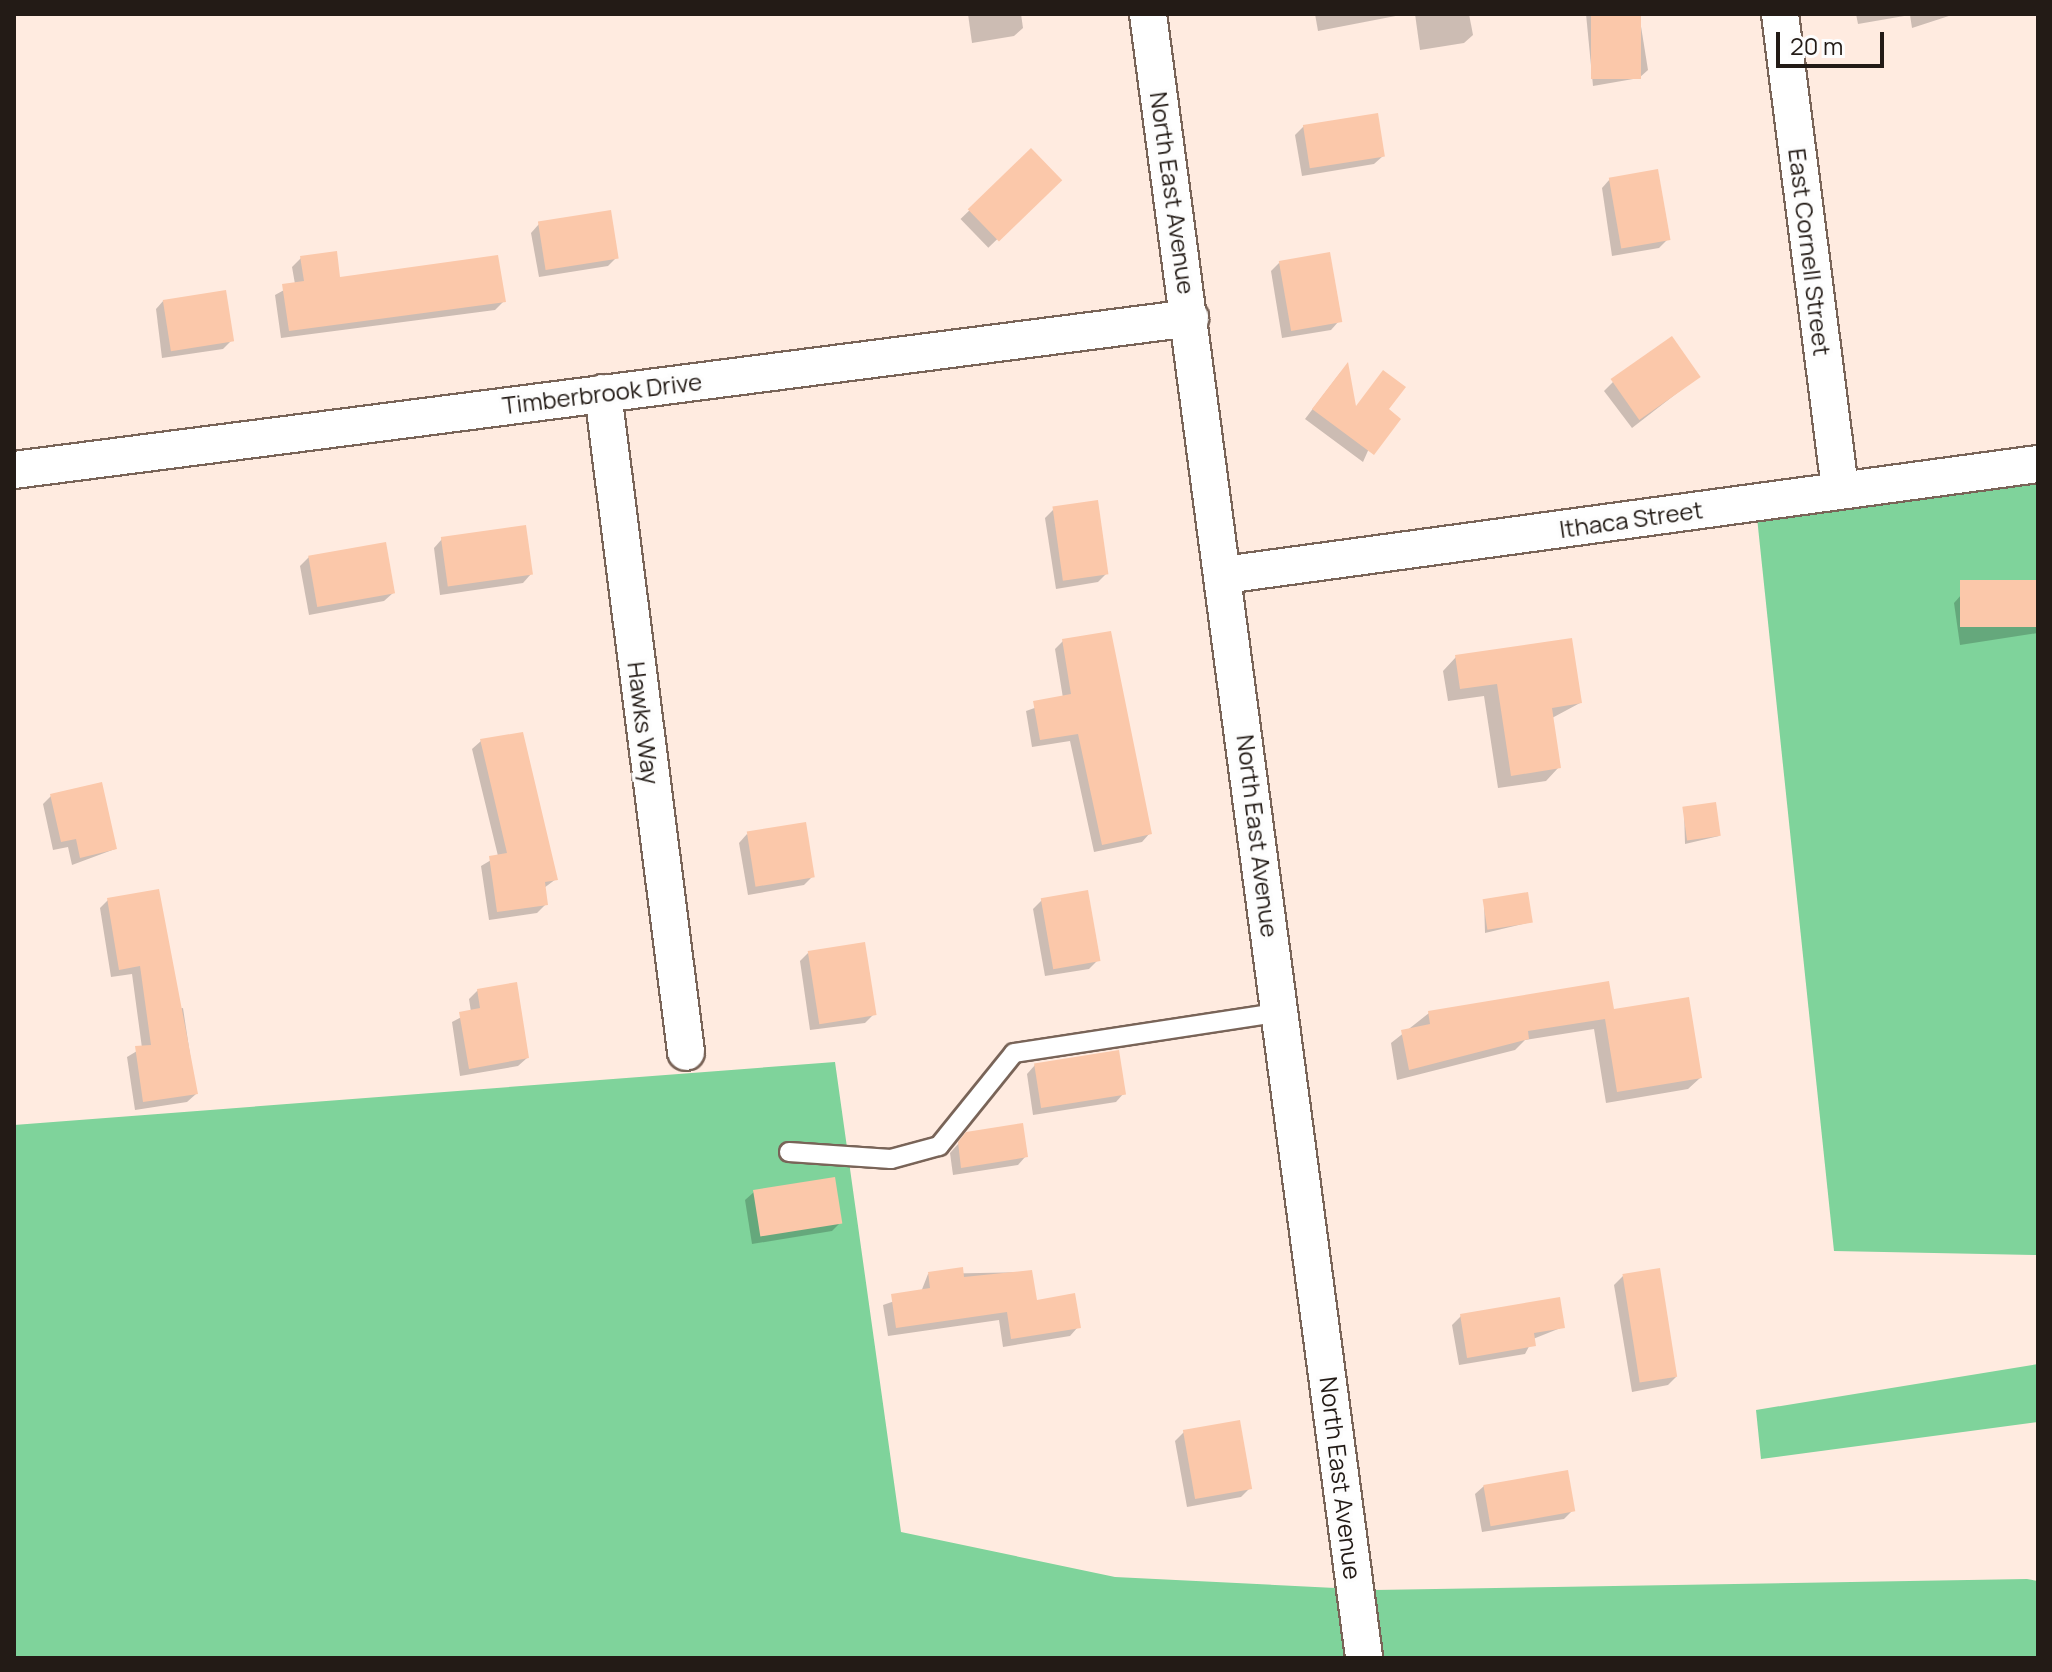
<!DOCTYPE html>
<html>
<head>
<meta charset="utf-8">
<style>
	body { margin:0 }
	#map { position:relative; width:2052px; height:1672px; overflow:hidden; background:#ffebe0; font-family:Manrope,sans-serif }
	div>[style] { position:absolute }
	.green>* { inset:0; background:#7fd39b }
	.shadow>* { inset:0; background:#0003; transform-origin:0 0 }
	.building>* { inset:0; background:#fbc8aa; transform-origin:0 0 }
	.roads { filter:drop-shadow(2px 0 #796458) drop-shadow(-2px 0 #796458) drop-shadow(0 2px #796458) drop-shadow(0 -2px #796458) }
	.lane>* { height:18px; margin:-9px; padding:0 9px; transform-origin:9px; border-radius:9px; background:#fff }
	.street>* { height:36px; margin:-18px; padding:0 18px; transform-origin:18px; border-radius:18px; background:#fff }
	span { translate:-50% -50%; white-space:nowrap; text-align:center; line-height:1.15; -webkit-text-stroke:7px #fdfdfd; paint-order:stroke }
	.street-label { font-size:24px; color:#231b16 }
	.frame { position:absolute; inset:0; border:16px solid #231b16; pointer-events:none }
	.scale { position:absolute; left:1776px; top:32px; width:108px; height:36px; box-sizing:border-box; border:4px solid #231b16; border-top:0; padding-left:10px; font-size:24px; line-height:28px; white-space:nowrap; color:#231b16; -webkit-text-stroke:6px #fdfdfd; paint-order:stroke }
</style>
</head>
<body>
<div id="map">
	<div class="green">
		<div style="clip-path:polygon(2038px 469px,2038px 1255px,1834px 1251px,1756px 508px)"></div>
		<div style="clip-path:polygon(835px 1062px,901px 1532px,1115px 1577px,1375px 1590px,2027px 1579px,2038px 1581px,2038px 1658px,14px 1658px,14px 1125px)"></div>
		<div style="clip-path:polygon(2038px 1364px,2038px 1422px,1761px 1459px,1756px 1410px)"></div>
	</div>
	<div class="shadow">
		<div style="clip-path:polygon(968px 14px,1021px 14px,1023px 28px,1014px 36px,972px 43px)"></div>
		<div style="clip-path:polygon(1315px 14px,1406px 14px,1318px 31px)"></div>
		<div style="clip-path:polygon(1415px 14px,1469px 14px,1473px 35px,1464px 43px,1420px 50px)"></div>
		<div style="clip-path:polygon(1586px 14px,1639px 14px,1648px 70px,1639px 78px,1593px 86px)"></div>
		<div style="clip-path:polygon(1856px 14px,1955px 14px,1912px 28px,1910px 15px,1858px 24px)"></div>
		<div style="clip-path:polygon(1304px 126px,1383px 156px,1374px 164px,1302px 176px,1295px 135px)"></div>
		<div style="left:1031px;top:151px;width:40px;height:98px;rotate:46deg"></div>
		<div style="clip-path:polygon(1610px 179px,1667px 240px,1659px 248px,1612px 256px,1602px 188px)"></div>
		<div style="clip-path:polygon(539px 224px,617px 257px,608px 266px,539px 277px,531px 233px)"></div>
		<div style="clip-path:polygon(301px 258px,339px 279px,504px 301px,495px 310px,281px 338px,275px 295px,295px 284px,292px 267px)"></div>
		<div style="clip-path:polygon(1280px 262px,1339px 321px,1331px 330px,1282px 338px,1271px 271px)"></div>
		<div style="clip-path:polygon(164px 300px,232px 340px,223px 349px,162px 358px,156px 309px)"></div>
		<div style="clip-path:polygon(1340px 373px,1354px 409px,1386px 410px,1363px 462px,1305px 419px)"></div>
		<div style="clip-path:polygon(1699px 376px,1632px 428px,1604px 391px,1613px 382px)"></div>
		<div style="clip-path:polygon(1054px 509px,1107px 573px,1098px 582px,1056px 589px,1045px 518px)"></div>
		<div style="clip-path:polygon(442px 539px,531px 574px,523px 583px,440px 595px,434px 548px)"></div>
		<div style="clip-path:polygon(309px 557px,393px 593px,384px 601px,309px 615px,300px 566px)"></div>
		<div style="clip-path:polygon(2038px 582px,2038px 633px,1960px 645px,1954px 603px,1962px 594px)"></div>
		<div style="clip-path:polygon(1063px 641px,1150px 833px,1142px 842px,1094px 852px,1070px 741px,1032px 747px,1026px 711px,1063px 698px,1055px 649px)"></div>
		<div style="clip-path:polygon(1456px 657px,1580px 703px,1552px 718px,1559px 767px,1546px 781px,1498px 788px,1484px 696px,1448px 701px,1443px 671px)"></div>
		<div style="clip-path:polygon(481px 741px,556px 879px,544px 888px,546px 904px,537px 913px,489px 920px,481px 866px,498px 856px,472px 749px)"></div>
		<div style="clip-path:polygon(51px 796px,115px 849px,72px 865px,68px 847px,53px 850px,43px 804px)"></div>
		<div style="clip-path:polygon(1684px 810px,1719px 836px,1685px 844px)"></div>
		<div style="clip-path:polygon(747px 834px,813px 876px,804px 885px,748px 895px,739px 843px)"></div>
		<div style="clip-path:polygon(108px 900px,177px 1009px,183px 1008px,196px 1094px,187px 1102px,135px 1110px,127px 1057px,142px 1048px,132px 974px,111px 977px,100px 908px)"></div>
		<div style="clip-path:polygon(1042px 900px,1098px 960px,1089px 969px,1045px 976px,1033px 909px)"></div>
		<div style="clip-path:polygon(1484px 901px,1531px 922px,1485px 933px)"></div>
		<div style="clip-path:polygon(809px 952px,874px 1014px,865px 1023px,810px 1030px,800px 961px)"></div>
		<div style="clip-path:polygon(478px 990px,527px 1058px,518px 1066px,460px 1076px,452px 1022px,471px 1012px,469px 999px)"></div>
		<div style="clip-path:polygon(1612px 1011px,1700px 1078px,1688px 1089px,1606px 1103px,1594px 1029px,1525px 1040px,1515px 1050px,1397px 1080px,1391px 1043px,1429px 1013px)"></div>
		<div style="clip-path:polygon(1035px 1065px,1124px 1093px,1116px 1102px,1033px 1115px,1027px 1074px)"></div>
		<div style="clip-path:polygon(967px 1134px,1026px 1156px,1018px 1165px,953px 1175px,950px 1153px)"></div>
		<div style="clip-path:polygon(754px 1192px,840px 1223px,832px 1231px,752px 1244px,745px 1200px)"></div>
		<div style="clip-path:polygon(1031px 1272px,1035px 1302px,1078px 1327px,1070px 1336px,1003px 1347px,999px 1320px,888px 1336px,883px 1305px,921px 1292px,928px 1274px)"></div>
		<div style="clip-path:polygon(1623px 1276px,1676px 1377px,1668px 1385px,1632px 1392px,1614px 1285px)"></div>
		<div style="clip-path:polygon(1461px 1316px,1563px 1327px,1533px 1339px,1525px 1354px,1459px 1365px,1452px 1325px)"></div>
		<div style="clip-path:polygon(1184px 1432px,1250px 1488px,1241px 1497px,1187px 1507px,1175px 1441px)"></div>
		<div style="clip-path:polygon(1484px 1486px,1573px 1510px,1564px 1519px,1482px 1532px,1475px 1494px)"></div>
	</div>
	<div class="building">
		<div style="left:1591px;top:14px;width:50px;height:65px"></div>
		<div style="left:1378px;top:113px;width:44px;height:76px;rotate:81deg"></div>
		<div style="left:1031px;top:148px;width:45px;height:88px;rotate:46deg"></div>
		<div style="left:1658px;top:169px;width:72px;height:50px;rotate:80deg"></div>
		<div style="left:611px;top:210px;width:49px;height:74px;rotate:81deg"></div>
		<div style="clip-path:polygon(337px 251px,340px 277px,498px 255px,506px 302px,289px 331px,282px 284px,304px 281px,300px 256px)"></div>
		<div style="left:1330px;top:252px;width:71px;height:52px;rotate:80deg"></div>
		<div style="left:226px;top:290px;width:52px;height:64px;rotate:81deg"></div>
		<div style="left:1672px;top:336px;width:50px;height:75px;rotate:55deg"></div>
		<div style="clip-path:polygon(1348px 362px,1356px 406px,1383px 370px,1406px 387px,1389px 409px,1401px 419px,1374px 455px,1312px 409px)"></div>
		<div style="left:1098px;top:500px;width:75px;height:46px;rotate:82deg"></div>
		<div style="left:526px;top:525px;width:50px;height:86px;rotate:82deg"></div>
		<div style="left:386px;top:542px;width:52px;height:79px;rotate:80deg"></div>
		<div style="left:2038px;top:580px;width:47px;height:78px;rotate:90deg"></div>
		<div style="clip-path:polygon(1111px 631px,1152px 834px,1102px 845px,1078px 734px,1040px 740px,1033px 701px,1071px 694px,1062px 639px)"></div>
		<div style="clip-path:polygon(1572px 638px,1582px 703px,1552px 708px,1561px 768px,1511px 776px,1497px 684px,1460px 689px,1455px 655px)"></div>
		<div style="clip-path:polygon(523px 732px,558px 880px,545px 882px,548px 905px,497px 912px,489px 856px,507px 853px,480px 739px)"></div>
		<div style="clip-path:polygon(102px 782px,117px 849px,80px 858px,76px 839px,61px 842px,50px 794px)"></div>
		<div style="left:1716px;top:802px;width:34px;height:34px;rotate:82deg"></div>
		<div style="left:806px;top:822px;width:56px;height:60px;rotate:81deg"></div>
		<div style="clip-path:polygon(159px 889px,198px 1094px,143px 1102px,135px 1046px,151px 1045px,140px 966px,119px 970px,107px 898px)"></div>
		<div style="left:1088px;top:890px;width:72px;height:48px;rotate:80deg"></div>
		<div style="left:1528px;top:892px;width:31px;height:46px;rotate:81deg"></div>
		<div style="left:865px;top:942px;width:74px;height:58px;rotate:81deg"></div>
		<div style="clip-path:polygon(1609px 981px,1614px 1009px,1689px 997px,1702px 1078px,1617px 1092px,1605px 1019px,1528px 1031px,1529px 1039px,1409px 1070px,1401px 1030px,1430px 1024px,1428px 1011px)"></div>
		<div style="clip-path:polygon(517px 982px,529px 1058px,469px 1069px,459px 1012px,480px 1008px,477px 989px)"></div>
		<div style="left:1119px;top:1050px;width:45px;height:86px;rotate:81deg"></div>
		<div style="clip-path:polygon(1023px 1123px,1028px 1157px,961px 1168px,958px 1142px,966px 1132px)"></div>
		<div style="left:835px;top:1177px;width:47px;height:83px;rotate:81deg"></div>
		<div style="clip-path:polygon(963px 1267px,964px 1277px,1032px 1270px,1037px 1300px,1075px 1293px,1081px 1328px,1011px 1339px,1007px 1312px,896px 1328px,891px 1294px,930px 1288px,928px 1272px)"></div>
		<div style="left:1660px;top:1268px;width:110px;height:38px;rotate:81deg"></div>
		<div style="clip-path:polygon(1560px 1297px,1565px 1328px,1534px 1333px,1536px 1346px,1467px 1358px,1460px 1314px)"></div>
		<div style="left:1240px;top:1420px;width:70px;height:58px;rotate:80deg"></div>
		<div style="left:1568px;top:1470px;width:42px;height:86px;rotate:80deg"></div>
	</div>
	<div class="roads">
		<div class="lane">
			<div style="left:789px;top:1152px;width:102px;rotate:3.9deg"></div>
			<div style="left:891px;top:1159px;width:50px;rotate:-15.2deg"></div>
			<div style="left:939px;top:1146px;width:119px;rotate:-51.1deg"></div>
			<div style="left:1014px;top:1053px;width:270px;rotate:-8.7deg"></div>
		</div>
		<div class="street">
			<div style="left:1148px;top:14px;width:1658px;rotate:82.51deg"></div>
			<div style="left:1780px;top:14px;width:480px;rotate:82.8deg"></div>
			<div style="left:603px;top:393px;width:664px;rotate:82.82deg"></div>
			<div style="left:14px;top:470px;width:1186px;rotate:-7.36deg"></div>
			<div style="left:1224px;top:575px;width:822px;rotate:-7.77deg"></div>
		</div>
	</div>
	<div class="street-label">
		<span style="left:1173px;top:193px;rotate:82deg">North East Avenue</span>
		<span style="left:1810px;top:252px;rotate:83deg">East Cornell Street</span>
		<span style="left:602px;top:393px;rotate:-7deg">Timberbrook Drive</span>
		<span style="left:1631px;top:519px;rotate:-8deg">Ithaca Street</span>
		<span style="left:644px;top:723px;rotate:83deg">Hawks Way</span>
		<span style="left:1258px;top:836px;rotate:83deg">North East Avenue</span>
		<span style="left:1341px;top:1478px;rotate:83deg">North East Avenue</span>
	</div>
	<div class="frame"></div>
	<div class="scale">20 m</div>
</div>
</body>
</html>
